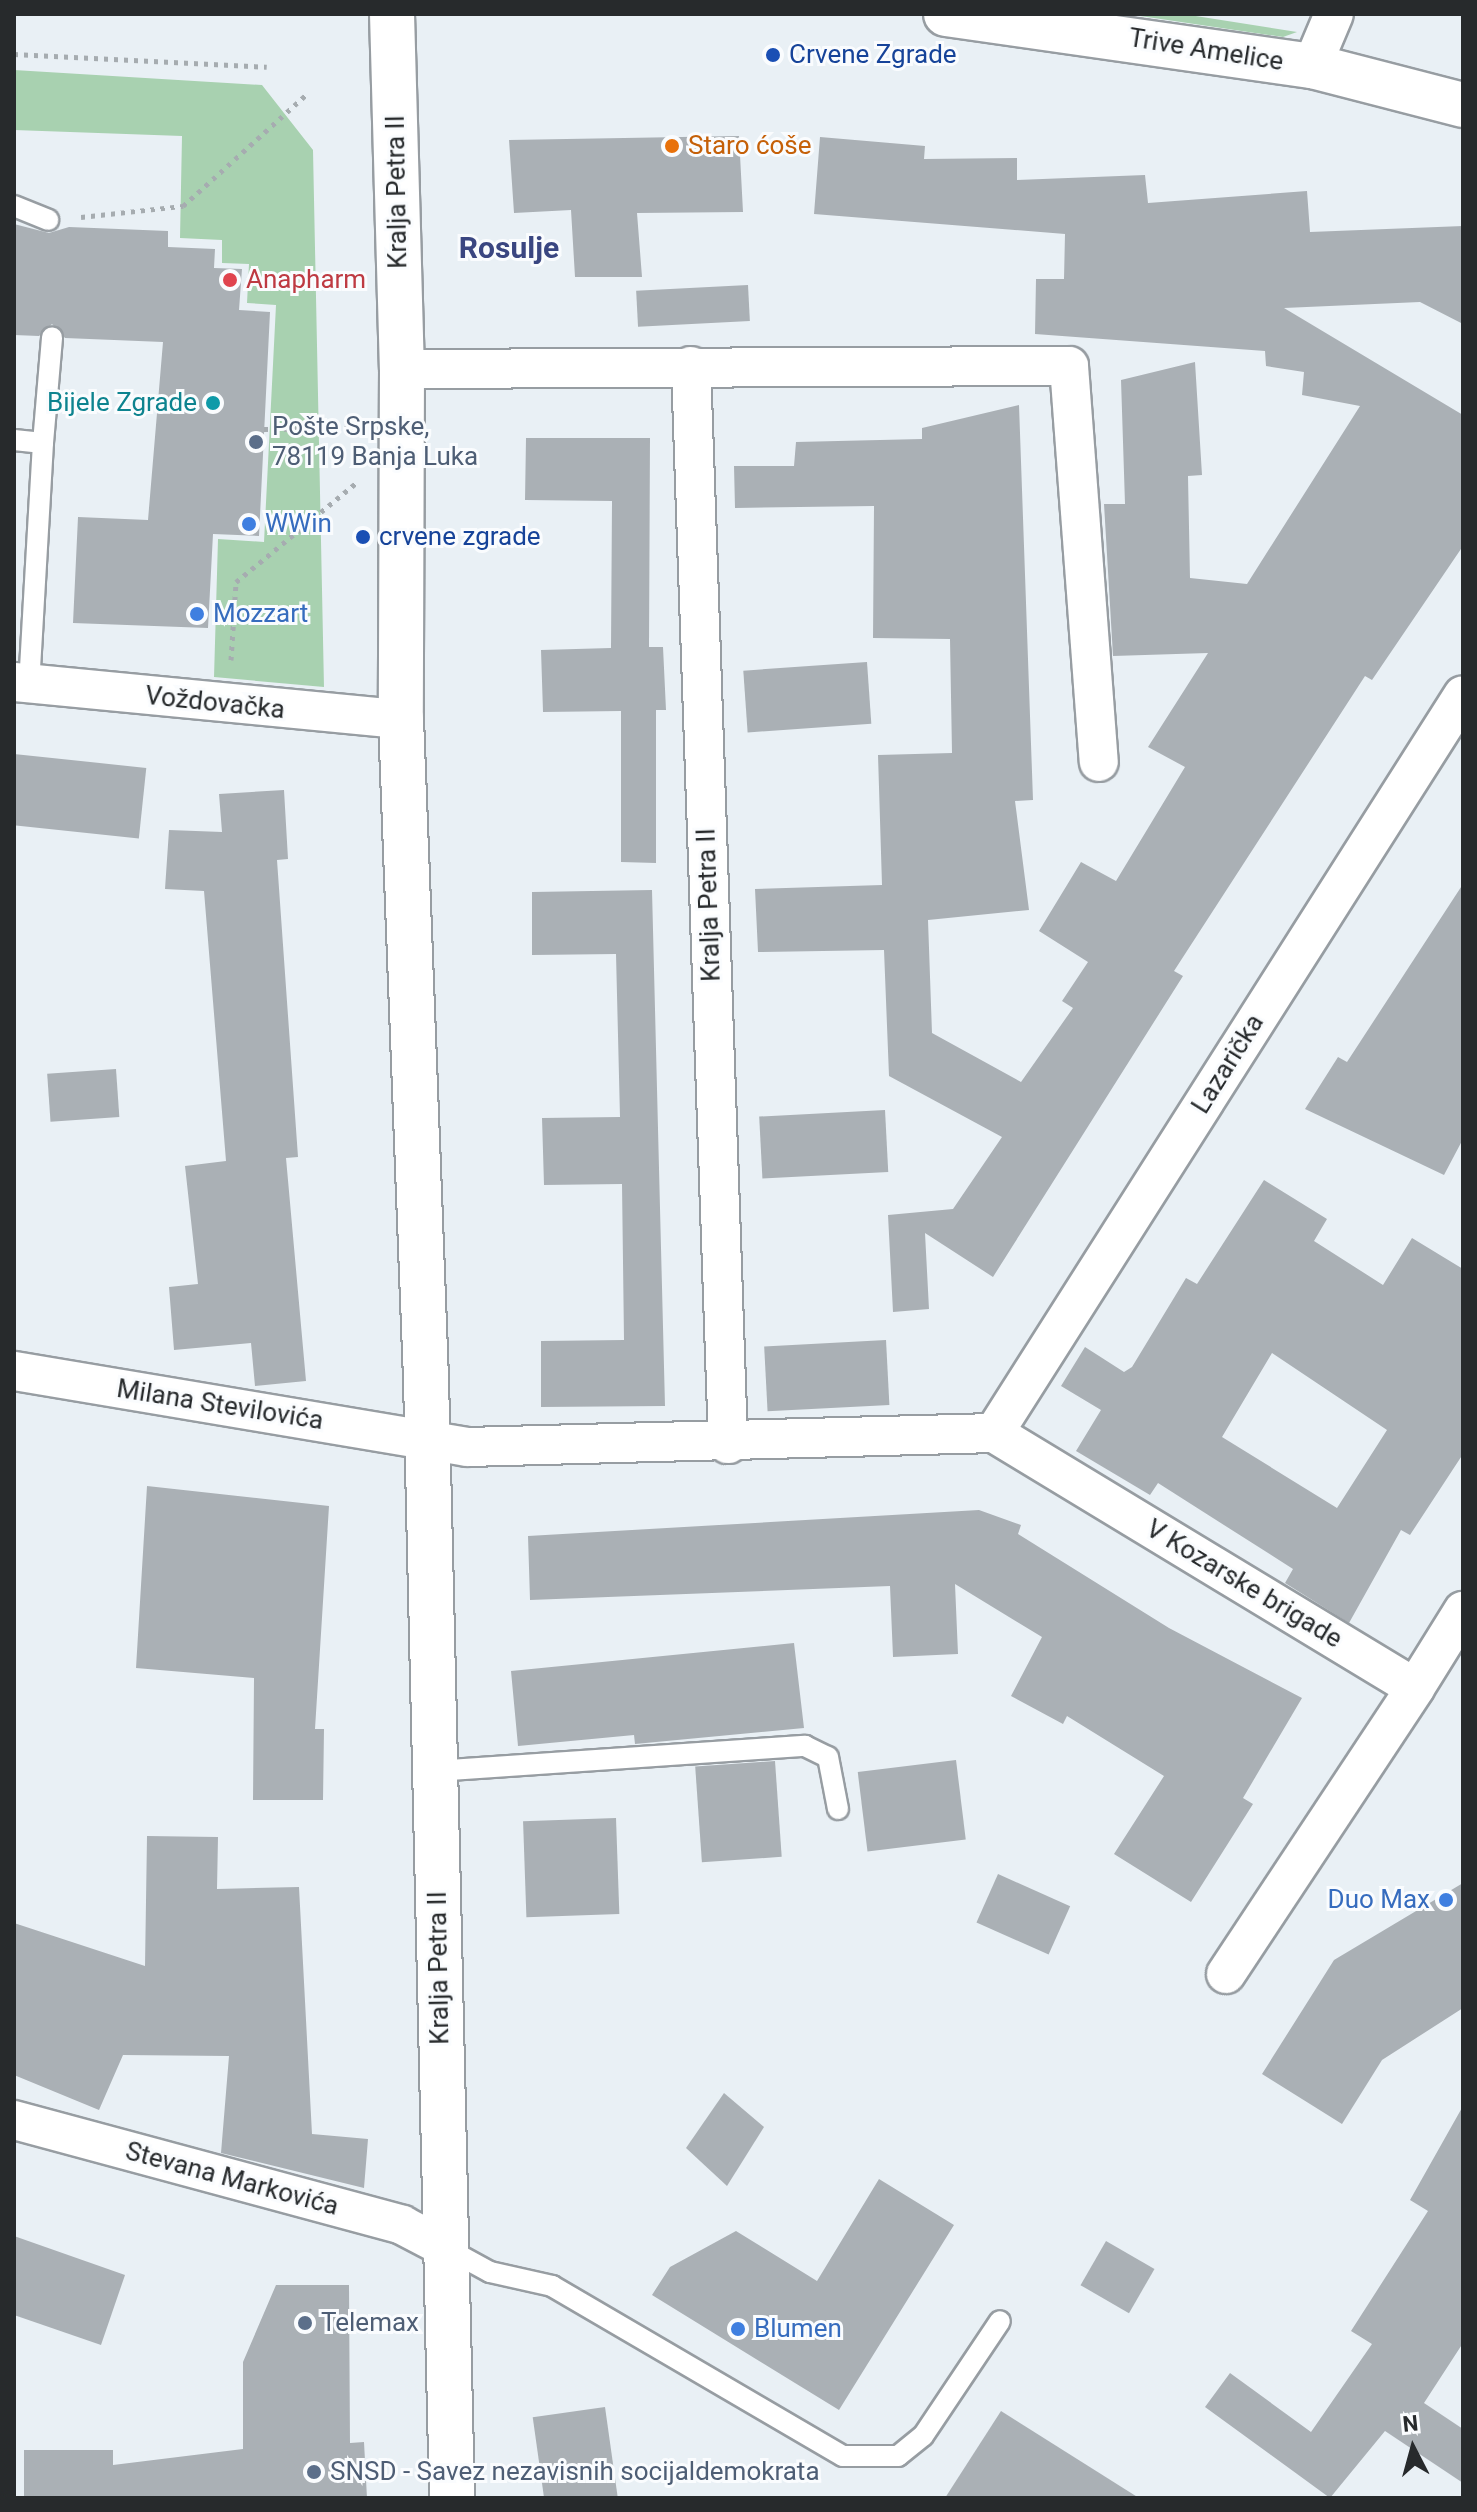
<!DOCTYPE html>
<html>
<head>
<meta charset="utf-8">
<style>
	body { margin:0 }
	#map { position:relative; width:1477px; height:2512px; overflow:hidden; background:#e9f0f5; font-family:Roboto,sans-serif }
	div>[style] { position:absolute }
	.green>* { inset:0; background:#a8d1b0 }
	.building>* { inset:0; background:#aab0b5; transform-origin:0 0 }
	.path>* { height:5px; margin-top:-2.5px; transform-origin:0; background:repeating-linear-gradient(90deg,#a6acb0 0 4px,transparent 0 10px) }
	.roads { filter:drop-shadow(2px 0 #979da2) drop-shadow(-2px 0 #979da2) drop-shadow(0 2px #979da2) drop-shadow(0 -2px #979da2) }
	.service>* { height:20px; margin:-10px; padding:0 10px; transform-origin:10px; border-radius:10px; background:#fff }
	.minor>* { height:38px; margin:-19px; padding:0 19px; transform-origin:19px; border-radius:19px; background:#fff }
	.tertiary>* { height:44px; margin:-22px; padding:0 22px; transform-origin:22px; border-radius:22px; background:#fff }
	.secondary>* { height:44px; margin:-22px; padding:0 22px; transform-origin:22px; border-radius:22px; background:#fff }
	.dots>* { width:22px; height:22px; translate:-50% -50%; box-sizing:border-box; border:4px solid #fafcfe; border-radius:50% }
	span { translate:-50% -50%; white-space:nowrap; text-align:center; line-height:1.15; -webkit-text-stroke:6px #fafcfe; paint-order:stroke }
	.street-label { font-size:26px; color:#272a2c }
	.transit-label { font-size:26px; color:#164399 }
	.left { translate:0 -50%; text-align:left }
	.food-label { font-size:26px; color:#c56008 }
	.health-label { font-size:26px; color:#be3a42 }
	.culture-label { font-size:26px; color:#0d838f }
	.right { translate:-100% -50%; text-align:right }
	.service-label { font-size:26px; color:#4e5e75 }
	.shop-label { font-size:26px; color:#366cbe }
	.quarter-label { font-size:30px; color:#3a4681; font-weight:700 }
	.frame { position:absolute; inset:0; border:16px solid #272a2c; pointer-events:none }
	.north { position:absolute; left:1373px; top:2408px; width:80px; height:80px; -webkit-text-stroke:6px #fafcfe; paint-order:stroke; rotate:354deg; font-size:22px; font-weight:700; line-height:32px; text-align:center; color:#272a2c }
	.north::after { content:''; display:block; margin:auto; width:28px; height:36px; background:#272a2c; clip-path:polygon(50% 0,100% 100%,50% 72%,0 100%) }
</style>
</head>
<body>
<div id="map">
	<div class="green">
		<div style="clip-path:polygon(1127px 14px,1183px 14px,1297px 32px,1283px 37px)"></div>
		<div style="clip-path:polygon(14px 70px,262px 85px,313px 150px,324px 687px,214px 677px,218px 539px,264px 542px,276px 305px,247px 303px,249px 264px,222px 263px,222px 240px,180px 238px,182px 136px,14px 130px)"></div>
	</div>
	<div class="building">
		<div style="clip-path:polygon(739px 136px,743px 212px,637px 213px,642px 277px,575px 277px,571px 210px,514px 213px,509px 140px)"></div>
		<div style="clip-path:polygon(820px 137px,925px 146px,924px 159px,1017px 158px,1017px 180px,1145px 175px,1148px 203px,1307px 191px,1310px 232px,1463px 226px,1463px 324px,1420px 302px,1284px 308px,1463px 415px,1463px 546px,1372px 680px,1365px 676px,1174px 971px,1183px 976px,993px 1277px,925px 1233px,929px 1309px,893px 1312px,888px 1215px,953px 1209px,1002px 1137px,889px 1076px,884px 950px,758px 952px,755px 889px,882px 885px,878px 755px,952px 753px,950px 639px,873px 638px,874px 506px,735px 508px,734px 466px,794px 466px,796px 442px,922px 439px,922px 428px,1019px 405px,1033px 800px,1015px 801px,1029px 910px,928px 920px,932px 1033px,1021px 1082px,1073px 1008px,1062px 1001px,1088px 962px,1039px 931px,1081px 862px,1116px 881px,1185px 767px,1148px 747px,1208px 653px,1113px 656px,1104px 504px,1125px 504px,1121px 380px,1195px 362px,1202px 475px,1188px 476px,1190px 578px,1247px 584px,1360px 406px,1302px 395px,1304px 372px,1266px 366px,1265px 351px,1035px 334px,1036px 279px,1064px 279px,1065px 234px,814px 214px)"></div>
		<div style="clip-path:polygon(14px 224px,49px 233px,69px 227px,168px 231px,168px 247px,215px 249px,214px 268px,242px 269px,239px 310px,270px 312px,259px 536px,213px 534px,208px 628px,73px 623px,78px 517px,148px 520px,163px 342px,65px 338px,52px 324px,39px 336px,14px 335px)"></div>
		<div style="left:748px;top:285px;width:36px;height:112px;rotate:87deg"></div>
		<div style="clip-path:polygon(526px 438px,650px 438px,649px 647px,663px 647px,666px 710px,656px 710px,656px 863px,621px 862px,621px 711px,543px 712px,541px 650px,611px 648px,612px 501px,525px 500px)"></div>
		<div style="left:867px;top:662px;width:62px;height:124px;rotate:86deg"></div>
		<div style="left:14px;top:754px;width:133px;height:71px;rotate:6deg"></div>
		<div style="clip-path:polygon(284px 790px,288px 859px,277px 860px,298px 1157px,286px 1158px,306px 1381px,255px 1386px,251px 1343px,174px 1350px,169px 1287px,198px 1284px,185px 1166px,226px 1161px,204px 891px,165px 889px,169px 830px,222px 832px,219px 794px)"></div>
		<div style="clip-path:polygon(1463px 884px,1463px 1139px,1444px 1175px,1305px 1109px,1338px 1057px,1347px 1062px)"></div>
		<div style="clip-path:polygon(652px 890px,665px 1406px,541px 1407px,541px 1341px,624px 1340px,622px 1184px,544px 1185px,542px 1118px,620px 1117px,616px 954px,532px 955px,532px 892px)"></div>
		<div style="left:116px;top:1069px;width:48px;height:69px;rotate:86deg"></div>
		<div style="left:885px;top:1110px;width:62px;height:126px;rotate:87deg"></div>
		<div style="clip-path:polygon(evenodd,1264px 1180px,1327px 1219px,1314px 1241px,1383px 1285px,1412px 1238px,1463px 1269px,1463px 1454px,1410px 1535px,1401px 1530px,1349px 1623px,1285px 1583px,1293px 1569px,1158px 1483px,1150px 1495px,1076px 1451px,1101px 1410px,1061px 1386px,1085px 1347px,1124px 1372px,1132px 1367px,1186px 1278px,1197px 1284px,1264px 1180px,1272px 1353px,1387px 1430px,1337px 1508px,1222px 1437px,1272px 1353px)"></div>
		<div style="left:886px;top:1340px;width:65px;height:122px;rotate:87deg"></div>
		<div style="clip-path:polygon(147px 1486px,329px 1506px,315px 1729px,324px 1729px,323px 1800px,253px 1800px,254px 1678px,136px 1668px)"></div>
		<div style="clip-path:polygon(979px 1510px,1021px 1525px,1018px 1534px,1169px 1628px,1302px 1698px,1243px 1798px,1253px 1804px,1191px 1902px,1114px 1854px,1164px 1776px,1067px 1716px,1063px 1724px,1011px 1696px,1042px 1637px,955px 1584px,958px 1654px,893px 1657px,890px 1586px,530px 1600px,528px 1536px)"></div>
		<div style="clip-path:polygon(794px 1643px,804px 1728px,635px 1744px,634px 1735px,518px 1746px,511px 1671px)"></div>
		<div style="left:956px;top:1760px;width:80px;height:99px;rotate:83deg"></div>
		<div style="left:775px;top:1761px;width:96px;height:80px;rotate:86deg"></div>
		<div style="left:616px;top:1818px;width:96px;height:93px;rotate:88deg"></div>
		<div style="clip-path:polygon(147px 1836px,218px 1837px,217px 1889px,299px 1887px,312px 2134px,368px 2139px,364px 2188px,221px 2153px,229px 2056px,123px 2055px,99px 2110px,14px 2075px,14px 1923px,145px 1966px)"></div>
		<div style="left:998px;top:1874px;width:79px;height:53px;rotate:24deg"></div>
		<div style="clip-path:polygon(1463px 1883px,1463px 2008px,1382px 2060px,1342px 2124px,1262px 2074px,1334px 1960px)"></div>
		<div style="clip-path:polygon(724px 2093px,764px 2127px,727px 2186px,686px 2148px)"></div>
		<div style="clip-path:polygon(1463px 2106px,1463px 2343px,1424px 2403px,1463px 2429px,1463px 2483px,1385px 2431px,1330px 2498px,1205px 2407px,1230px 2373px,1311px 2432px,1372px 2344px,1351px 2331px,1428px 2211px,1410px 2200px)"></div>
		<div style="clip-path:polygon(879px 2179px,954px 2225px,839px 2410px,652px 2295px,670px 2267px,736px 2231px,817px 2281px)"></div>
		<div style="clip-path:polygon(14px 2236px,125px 2275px,101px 2345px,14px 2315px)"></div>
		<div style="left:1106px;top:2241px;width:56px;height:51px;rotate:30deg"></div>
		<div style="clip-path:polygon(276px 2285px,349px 2285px,350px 2443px,364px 2442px,367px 2498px,24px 2498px,24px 2450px,113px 2450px,113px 2465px,243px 2449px,243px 2362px)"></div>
		<div style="left:605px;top:2407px;width:92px;height:73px;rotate:82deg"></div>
		<div style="clip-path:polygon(1001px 2411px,1139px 2498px,945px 2498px)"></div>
	</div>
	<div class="path">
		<div style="left:14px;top:54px;width:253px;rotate:2.9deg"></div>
		<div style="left:81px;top:217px;width:103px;rotate:-6.2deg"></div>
		<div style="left:183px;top:206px;width:169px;rotate:-42.1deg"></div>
		<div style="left:264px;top:429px;width:92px;rotate:-0.6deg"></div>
		<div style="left:231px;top:660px;width:78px;rotate:-86.3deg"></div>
		<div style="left:236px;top:582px;width:156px;rotate:-39.5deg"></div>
	</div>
	<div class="roads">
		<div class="service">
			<div style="left:14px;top:206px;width:37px;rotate:22deg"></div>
			<div style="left:14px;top:440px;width:29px;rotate:6deg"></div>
			<div style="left:43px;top:443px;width:241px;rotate:93.3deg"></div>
			<div style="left:43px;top:443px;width:106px;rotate:-85.1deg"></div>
			<div style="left:435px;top:1771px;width:371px;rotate:-3.9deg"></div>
			<div style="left:805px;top:1746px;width:25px;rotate:26deg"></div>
			<div style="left:828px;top:1757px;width:53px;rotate:79.1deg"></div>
			<div style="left:446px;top:2248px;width:50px;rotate:28.6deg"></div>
			<div style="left:490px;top:2272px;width:64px;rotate:12.7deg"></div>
			<div style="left:552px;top:2286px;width:337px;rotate:30.3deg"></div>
			<div style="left:843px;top:2456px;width:55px"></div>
			<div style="left:898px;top:2456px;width:32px;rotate:-39deg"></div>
			<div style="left:923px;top:2436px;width:138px;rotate:-56.2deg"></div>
		</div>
		<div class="minor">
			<div style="left:1312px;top:66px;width:56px;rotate:-67.1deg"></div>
			<div style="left:691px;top:366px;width:1079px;rotate:88.03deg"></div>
			<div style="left:402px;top:369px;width:667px;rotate:-0.26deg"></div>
			<div style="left:1069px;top:366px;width:397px;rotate:85.7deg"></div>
			<div style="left:14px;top:682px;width:389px;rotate:5.5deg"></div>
			<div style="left:14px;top:1371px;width:459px;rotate:9.5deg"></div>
			<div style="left:467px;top:1447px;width:527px;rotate:-1.52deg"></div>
			<div style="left:994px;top:1433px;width:874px;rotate:-57.56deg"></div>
			<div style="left:994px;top:1433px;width:492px;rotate:31.2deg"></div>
			<div style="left:1415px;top:1688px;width:91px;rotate:-58.1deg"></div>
			<div style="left:1226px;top:1974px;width:343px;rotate:-56.5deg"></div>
			<div style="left:14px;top:2120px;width:402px;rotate:15.1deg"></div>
			<div style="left:402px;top:2225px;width:50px;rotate:27.6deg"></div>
		</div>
		<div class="tertiary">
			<div style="left:392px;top:14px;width:355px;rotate:88.4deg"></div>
			<div style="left:402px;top:369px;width:350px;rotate:90.2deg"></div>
			<div style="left:401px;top:719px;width:659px;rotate:87.83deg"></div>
			<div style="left:426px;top:1378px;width:1120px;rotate:88.67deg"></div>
		</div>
		<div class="secondary">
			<div style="left:946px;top:14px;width:370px;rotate:8.1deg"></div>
			<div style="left:1312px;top:66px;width:156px;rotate:14.5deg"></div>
		</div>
	</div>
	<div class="dots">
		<div style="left:773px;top:55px;background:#1a4fb4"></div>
		<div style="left:672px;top:146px;background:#e8710a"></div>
		<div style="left:230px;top:280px;background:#e0444e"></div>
		<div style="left:213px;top:403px;background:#0f9aa8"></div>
		<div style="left:256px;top:442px;background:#5c6f8a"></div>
		<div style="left:249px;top:524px;background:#3f7fe0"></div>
		<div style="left:363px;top:537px;background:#1a4fb4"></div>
		<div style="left:197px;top:614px;background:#3f7fe0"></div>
		<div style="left:1446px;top:1900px;background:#3f7fe0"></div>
		<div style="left:305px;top:2323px;background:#5c6f8a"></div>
		<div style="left:738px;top:2329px;background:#3f7fe0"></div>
		<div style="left:314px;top:2472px;background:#5c6f8a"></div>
	</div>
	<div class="street-label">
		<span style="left:1206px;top:50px;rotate:9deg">Trive Amelice</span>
		<span style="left:397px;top:192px;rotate:-91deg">Kralja Petra II</span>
		<span style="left:215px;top:703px;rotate:6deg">Voždovačka</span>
		<span style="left:709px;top:905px;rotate:-92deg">Kralja Petra II</span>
		<span style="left:1228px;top:1064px;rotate:-58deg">Lazarička</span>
		<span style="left:220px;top:1405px;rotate:9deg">Milana Stevilovića</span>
		<span style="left:1244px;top:1584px;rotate:31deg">V Kozarske brigade</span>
		<span style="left:439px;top:1968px;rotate:-91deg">Kralja Petra II</span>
		<span style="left:232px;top:2179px;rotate:15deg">Stevana Markovića</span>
	</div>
	<div class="transit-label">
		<span class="left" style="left:789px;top:55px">Crvene Zgrade</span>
		<span class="left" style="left:379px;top:537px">crvene zgrade</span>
	</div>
	<div class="food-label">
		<span class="left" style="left:688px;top:146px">Staro ćoše</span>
	</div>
	<div class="health-label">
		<span class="left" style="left:246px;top:280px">Anapharm</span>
	</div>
	<div class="culture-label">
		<span class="right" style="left:197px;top:403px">Bijele Zgrade</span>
	</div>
	<div class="service-label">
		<span class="left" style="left:272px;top:442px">Pošte Srpske,<br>78119 Banja Luka</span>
		<span class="left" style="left:321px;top:2323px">Telemax</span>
		<span class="left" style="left:330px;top:2472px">SNSD - Savez nezavisnih socijaldemokrata</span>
	</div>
	<div class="shop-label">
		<span class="left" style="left:265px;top:524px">WWin</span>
		<span class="left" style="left:213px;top:614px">Mozzart</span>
		<span class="right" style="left:1430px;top:1900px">Duo Max</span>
		<span class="left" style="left:754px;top:2329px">Blumen</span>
	</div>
	<div class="quarter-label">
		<span style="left:509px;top:248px">Rosulje</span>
	</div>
	<div class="frame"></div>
	<div class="north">N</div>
</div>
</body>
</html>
